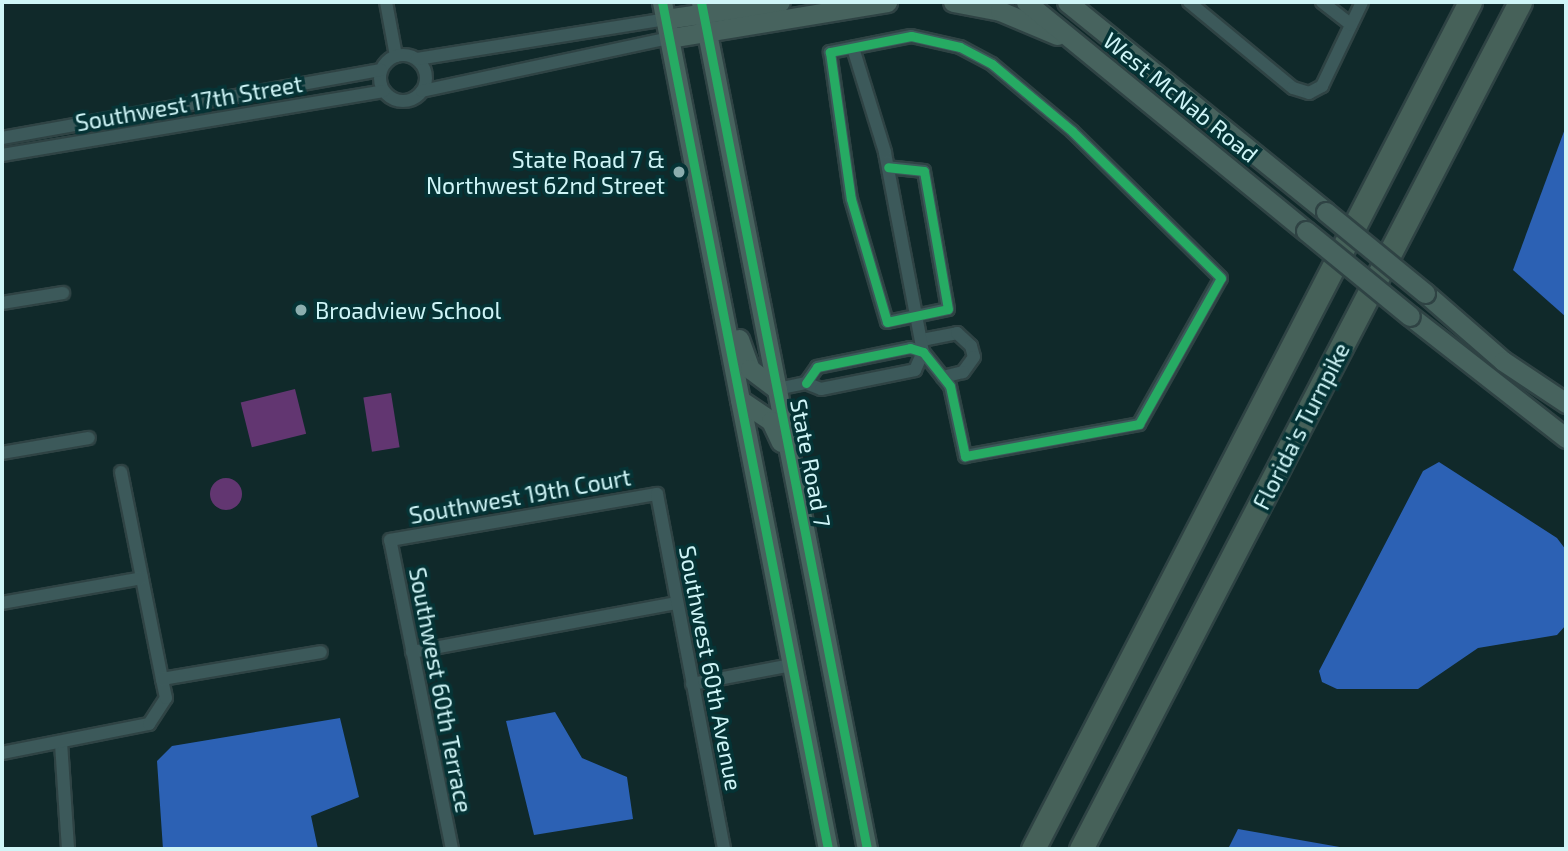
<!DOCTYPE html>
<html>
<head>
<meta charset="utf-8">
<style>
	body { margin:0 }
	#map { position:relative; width:1568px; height:851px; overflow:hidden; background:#10292a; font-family:"Exo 2",sans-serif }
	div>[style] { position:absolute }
	.green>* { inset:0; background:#623671; transform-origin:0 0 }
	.round { border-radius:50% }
	.water>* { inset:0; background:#2c61b4 }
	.roads { filter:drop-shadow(2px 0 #2f4344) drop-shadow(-2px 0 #2f4344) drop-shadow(0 2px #2f4344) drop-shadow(0 -2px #2f4344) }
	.street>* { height:12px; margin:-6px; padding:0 6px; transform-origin:6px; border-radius:6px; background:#3c595a }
	.street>.ring { margin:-6px; padding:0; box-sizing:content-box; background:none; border:12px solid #3c595a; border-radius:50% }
	.primary>* { height:19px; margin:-9.5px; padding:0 9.5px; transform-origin:9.5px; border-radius:9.5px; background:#47635e }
	.highway>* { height:23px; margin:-11.5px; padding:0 11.5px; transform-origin:11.5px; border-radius:11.5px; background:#466159 }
	.bridges { filter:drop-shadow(2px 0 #2f4344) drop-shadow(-2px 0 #2f4344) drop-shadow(0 2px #2f4344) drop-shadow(0 -2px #2f4344) }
	.primary-bridge>* { height:19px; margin:-9.5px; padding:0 9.5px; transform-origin:9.5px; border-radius:9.5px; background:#47635e }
	.cycleway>* { height:9px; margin:-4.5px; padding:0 4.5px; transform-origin:4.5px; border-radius:4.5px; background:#26ab63 }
	.dots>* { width:19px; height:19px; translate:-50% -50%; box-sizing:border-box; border:4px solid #053335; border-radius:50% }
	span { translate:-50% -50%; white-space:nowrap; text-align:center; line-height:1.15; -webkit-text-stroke:7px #053335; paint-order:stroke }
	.street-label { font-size:23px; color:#cff5f7 }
	.poi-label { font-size:23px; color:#cff5f7 }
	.right { translate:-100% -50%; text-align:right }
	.left { translate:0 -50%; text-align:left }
	.frame { position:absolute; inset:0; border:4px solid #cff5f7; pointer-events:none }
</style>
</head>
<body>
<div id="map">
	<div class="green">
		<div style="left:295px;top:389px;width:46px;height:56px;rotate:76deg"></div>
		<div style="left:391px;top:393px;width:55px;height:28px;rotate:81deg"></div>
		<div class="round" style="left:210px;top:478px;width:32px;height:32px"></div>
	</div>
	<div class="water">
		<div style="clip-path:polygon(1566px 126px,1566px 317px,1513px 270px)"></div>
		<div style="clip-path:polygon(1439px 462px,1557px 538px,1566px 550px,1566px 625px,1557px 635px,1478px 648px,1418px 689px,1337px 689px,1322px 682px,1319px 671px,1423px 471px)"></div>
		<div style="clip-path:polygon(555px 712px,582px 758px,627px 777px,633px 819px,534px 835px,506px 721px)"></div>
		<div style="clip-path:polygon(340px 718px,359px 797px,311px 816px,318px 849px,163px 849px,157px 761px,172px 746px)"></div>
		<div style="clip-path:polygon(1238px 829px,1351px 849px,1228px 849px)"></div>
	</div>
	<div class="roads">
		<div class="street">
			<div style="left:386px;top:2px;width:55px;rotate:79.5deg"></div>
			<div style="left:1189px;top:2px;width:135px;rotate:39.6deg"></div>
			<div style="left:1293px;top:88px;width:17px;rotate:17deg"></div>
			<div style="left:1309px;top:93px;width:15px;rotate:-28deg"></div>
			<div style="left:1322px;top:86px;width:93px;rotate:-64.5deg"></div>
			<div style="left:1322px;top:2px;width:37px;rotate:38deg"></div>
			<div class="ring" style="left:380px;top:55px;width:34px;height:34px"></div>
			<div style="left:417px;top:59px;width:252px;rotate:-9.1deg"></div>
			<div style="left:422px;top:91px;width:254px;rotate:-12.1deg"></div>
			<div style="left:2px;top:138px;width:385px;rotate:-10.2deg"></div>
			<div style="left:2px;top:155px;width:387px;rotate:-9.5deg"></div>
			<div style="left:2px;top:303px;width:62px;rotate:-9.3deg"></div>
			<div style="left:922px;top:340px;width:36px;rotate:-11deg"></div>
			<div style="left:957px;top:333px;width:19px;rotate:43deg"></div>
			<div style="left:971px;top:346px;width:11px;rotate:75deg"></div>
			<div style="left:974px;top:357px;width:19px;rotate:126deg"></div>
			<div style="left:963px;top:372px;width:21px;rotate:166deg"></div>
			<div style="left:806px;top:383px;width:19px;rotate:-55deg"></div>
			<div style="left:817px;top:367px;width:95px;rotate:-11.5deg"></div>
			<div style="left:910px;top:348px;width:14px;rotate:17deg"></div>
			<div style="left:923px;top:352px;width:43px;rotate:51.5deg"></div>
			<div style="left:950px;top:386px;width:72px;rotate:77.9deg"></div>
			<div style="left:965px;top:456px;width:177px;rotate:-10.4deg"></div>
			<div style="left:1139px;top:424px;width:167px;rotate:-60.7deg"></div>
			<div style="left:1221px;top:278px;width:209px;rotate:-135.4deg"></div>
			<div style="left:1072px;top:131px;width:104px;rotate:-140.1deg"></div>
			<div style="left:992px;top:64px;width:36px;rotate:-152deg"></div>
			<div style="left:960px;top:47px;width:50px;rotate:-167.3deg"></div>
			<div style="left:911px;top:36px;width:83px;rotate:168.8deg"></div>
			<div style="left:830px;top:52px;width:148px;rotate:81.9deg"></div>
			<div style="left:851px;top:199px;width:128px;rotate:73.7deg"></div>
			<div style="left:887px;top:322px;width:62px;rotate:-12deg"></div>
			<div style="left:948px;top:309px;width:140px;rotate:-99.9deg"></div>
			<div style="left:924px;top:171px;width:36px;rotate:-174deg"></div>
			<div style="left:777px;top:389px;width:30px;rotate:-12deg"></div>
			<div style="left:806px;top:383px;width:16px;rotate:22deg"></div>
			<div style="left:821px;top:389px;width:96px;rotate:-11.4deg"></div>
			<div style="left:915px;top:370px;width:20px;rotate:-66deg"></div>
			<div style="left:923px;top:352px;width:204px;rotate:-100.8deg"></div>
			<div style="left:885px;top:152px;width:109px;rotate:-107.1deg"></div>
			<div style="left:2px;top:453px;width:88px;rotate:-9.8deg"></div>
			<div style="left:121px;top:472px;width:211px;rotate:78.8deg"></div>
			<div style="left:2px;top:603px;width:142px;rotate:-10.1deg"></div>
			<div style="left:412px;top:652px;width:269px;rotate:-10.5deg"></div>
			<div style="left:692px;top:684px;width:102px;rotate:-10.8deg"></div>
			<div style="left:61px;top:743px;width:106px;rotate:86.2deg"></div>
			<div style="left:2px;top:753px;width:150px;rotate:-11.2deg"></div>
			<div style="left:149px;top:724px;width:31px;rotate:-57deg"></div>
			<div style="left:166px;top:698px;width:19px;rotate:-102deg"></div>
			<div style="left:162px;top:679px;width:161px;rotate:-9.6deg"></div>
			<div style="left:452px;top:849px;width:315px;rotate:-101.3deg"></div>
			<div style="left:390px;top:540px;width:271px;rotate:-9.8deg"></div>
			<div style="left:657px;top:494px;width:361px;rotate:79.3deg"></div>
		</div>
		<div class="primary">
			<div style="left:662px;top:2px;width:863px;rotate:78.91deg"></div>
			<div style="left:701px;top:2px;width:863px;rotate:78.91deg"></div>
			<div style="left:953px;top:2px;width:48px;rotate:10.8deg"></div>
			<div style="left:1000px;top:11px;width:62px;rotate:22.8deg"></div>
			<div style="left:1026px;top:2px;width:362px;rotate:39.3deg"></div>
			<div style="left:1067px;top:2px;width:333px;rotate:39deg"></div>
			<div style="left:666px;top:19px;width:115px;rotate:-8.5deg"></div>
			<div style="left:670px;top:38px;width:220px;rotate:-9.4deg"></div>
			<div style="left:1425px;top:293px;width:103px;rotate:41.1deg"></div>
			<div style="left:1503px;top:361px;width:76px;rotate:33.7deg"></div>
			<div style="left:1410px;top:316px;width:198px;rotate:38deg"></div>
			<div style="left:739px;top:339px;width:32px;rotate:70deg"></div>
			<div style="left:750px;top:369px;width:34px;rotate:37deg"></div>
			<div style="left:740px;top:400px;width:37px;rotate:34deg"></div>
			<div style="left:771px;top:421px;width:23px;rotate:65deg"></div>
		</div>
		<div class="highway">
			<div style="left:1033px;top:849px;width:953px;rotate:-62.71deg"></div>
			<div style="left:1081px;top:849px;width:954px;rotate:-62.6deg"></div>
		</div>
	</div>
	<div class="bridges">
		<div class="primary-bridge">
			<div style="left:1326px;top:212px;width:128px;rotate:39.3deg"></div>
			<div style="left:1306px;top:231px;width:134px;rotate:39.3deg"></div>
		</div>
	</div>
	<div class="cycleway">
		<div style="left:662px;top:2px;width:863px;rotate:78.91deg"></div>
		<div style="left:701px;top:2px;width:863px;rotate:78.91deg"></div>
		<div style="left:806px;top:383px;width:19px;rotate:-55deg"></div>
		<div style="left:817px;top:367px;width:95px;rotate:-11.5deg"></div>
		<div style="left:910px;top:348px;width:14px;rotate:17deg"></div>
		<div style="left:923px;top:352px;width:43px;rotate:51.5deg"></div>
		<div style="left:950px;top:386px;width:72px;rotate:77.9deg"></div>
		<div style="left:965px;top:456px;width:177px;rotate:-10.4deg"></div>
		<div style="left:1139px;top:424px;width:167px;rotate:-60.7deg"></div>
		<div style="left:1221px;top:278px;width:209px;rotate:-135.4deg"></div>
		<div style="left:1072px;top:131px;width:104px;rotate:-140.1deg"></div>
		<div style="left:992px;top:64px;width:36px;rotate:-152deg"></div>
		<div style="left:960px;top:47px;width:50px;rotate:-167.3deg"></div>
		<div style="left:911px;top:36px;width:83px;rotate:168.8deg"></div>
		<div style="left:830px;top:52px;width:148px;rotate:81.9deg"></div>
		<div style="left:851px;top:199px;width:128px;rotate:73.7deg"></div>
		<div style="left:887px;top:322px;width:62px;rotate:-12deg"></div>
		<div style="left:948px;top:309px;width:140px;rotate:-99.9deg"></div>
		<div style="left:924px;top:171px;width:36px;rotate:-174deg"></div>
	</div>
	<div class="dots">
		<div style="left:679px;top:172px;background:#8caeaf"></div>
		<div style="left:301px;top:310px;background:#8caeaf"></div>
	</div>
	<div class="street-label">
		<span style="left:1181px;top:97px;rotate:39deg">West McNab Road</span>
		<span style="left:189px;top:103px;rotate:-10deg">Southwest 17th Street</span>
		<span style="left:1301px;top:426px;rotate:-63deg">Florida's Turnpike</span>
		<span style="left:811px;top:463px;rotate:79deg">State Road 7</span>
		<span style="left:520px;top:496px;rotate:-10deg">Southwest 19th Court</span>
		<span style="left:711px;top:668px;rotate:79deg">Southwest 60th Avenue</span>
		<span style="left:441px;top:690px;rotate:79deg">Southwest 60th Terrace</span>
	</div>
	<div class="poi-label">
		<span class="right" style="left:665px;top:172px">State Road 7 &amp;<br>Northwest 62nd Street</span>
		<span class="left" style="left:315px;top:310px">Broadview School</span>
	</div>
	<div class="frame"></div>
</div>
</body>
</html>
